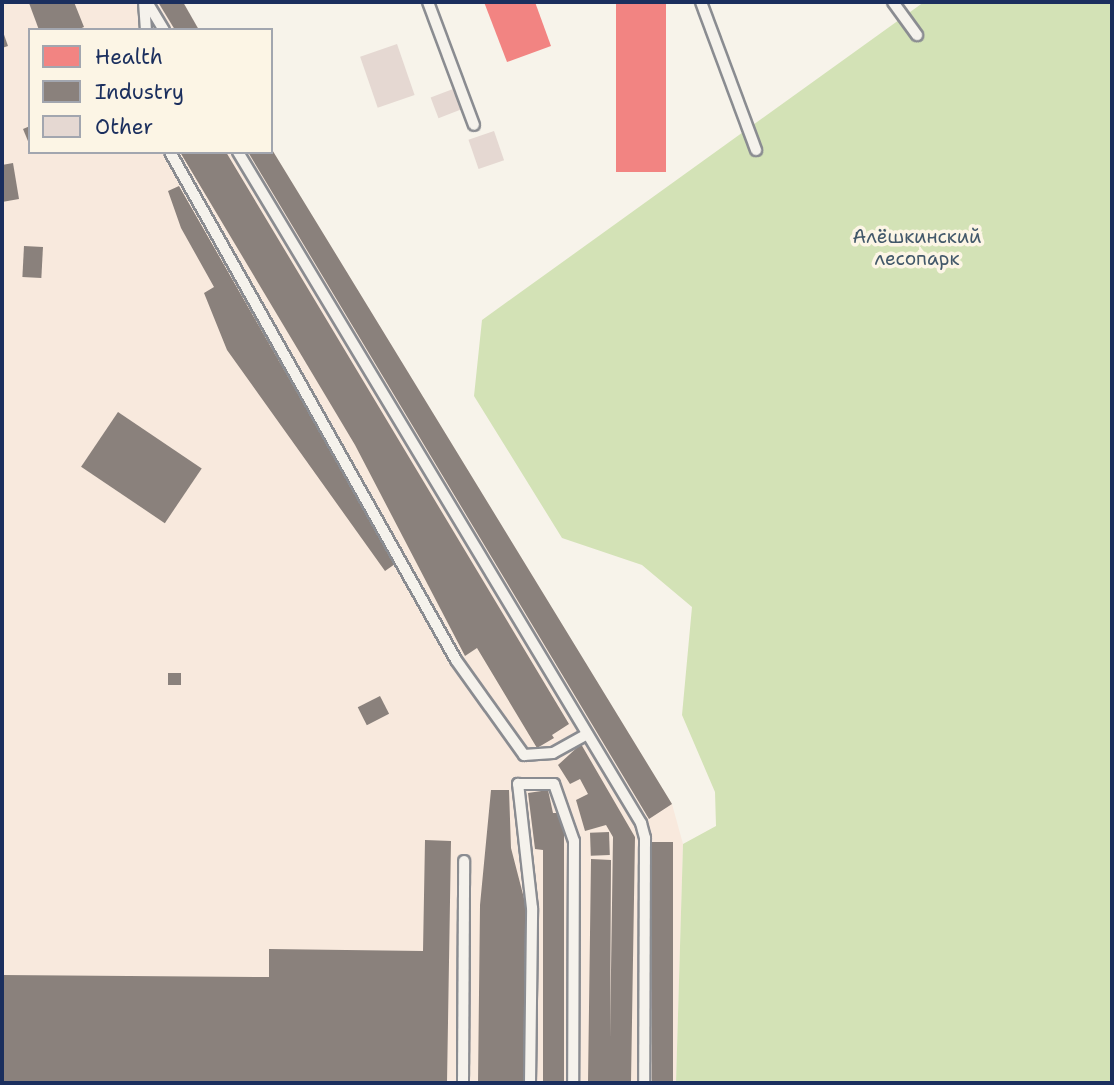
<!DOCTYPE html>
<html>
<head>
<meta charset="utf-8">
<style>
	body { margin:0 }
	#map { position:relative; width:1114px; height:1085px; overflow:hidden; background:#f7f3ea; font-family:"Shantell Sans",sans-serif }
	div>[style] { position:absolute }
	.built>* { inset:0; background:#f8e9dd }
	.green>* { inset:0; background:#d3e2b6 }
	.health>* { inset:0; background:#f28482; transform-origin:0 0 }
	.industry>* { inset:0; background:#8a817c; transform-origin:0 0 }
	.building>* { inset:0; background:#e5d8d2; transform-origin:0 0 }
	.roads { filter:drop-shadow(2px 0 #8a8c91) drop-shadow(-2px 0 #8a8c91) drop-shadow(0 2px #8a8c91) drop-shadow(0 -2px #8a8c91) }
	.lane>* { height:10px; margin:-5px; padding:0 5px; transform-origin:5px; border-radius:5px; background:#f5f2ec }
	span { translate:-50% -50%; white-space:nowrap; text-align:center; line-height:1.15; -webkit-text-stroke:7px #fcf5e5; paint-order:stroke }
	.park-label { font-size:19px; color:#42586a }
	.frame { position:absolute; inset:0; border:4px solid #1b2f5e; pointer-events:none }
	.legend { position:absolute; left:28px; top:28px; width:245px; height:126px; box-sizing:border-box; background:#fcf5e5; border:2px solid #a2a6af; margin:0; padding:9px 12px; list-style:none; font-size:21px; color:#1b2f5e }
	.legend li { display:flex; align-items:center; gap:14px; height:35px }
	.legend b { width:35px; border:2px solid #a2a6af }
</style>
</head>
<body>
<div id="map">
	<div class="built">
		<div style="clip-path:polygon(2px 2px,183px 2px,199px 30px,30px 30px,30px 152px,271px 152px,271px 148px,672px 804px,683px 844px,676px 1083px,2px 1083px)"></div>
	</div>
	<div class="green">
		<div style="clip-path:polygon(924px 2px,1112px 2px,1112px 1083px,676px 1083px,683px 844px,716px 826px,715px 792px,682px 715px,692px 607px,642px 565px,562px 538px,474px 396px,482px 320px)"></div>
	</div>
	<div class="health">
		<div style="clip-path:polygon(484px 2px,535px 2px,551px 46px,507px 62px)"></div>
		<div style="left:616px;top:2px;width:50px;height:170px"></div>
	</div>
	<div class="industry">
		<div style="clip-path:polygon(74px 2px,84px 27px,77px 30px,39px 30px,29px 3px)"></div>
		<div style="clip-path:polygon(158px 2px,183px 2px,199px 30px,175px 30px)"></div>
		<div style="clip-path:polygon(2px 29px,8px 46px,2px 48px)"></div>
		<div style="clip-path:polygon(30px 126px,30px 146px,23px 129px)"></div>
		<div style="clip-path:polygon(271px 148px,672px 804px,649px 819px,248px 152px,271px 152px)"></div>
		<div style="clip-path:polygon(180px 152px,226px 152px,569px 724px,552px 735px,554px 738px,537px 748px,477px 648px,465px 656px,355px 445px)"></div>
		<div style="clip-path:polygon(13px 163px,19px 199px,2px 202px,2px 165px)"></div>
		<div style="clip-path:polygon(179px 186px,395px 564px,385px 571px,227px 350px,204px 293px,214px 287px,181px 228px,168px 191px)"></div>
		<div style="left:24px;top:246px;width:19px;height:31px;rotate:3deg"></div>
		<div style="left:118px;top:412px;width:101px;height:66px;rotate:34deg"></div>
		<div style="left:168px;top:673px;width:13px;height:12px"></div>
		<div style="left:380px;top:696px;width:20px;height:25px;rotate:63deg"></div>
		<div style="clip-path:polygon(581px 744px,635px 837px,631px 1083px,588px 1083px,591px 859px,611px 860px,610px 1039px,613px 837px,606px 825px,585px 831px,576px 800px,588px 794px,580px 779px,570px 784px,558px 765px)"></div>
		<div style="clip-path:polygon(491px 790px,509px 790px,511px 848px,526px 906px,524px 1083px,478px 1083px,480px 905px)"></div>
		<div style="clip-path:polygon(548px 790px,553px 813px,561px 813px,564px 831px,564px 1083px,543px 1083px,543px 850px,535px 849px,528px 793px)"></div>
		<div style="left:609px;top:832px;width:23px;height:19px;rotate:88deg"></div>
		<div style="clip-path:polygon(425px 840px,451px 841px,447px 1083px,2px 1083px,2px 975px,269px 977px,269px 949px,423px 951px)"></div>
		<div style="left:652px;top:842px;width:21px;height:241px"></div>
	</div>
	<div class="building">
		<div style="left:397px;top:44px;width:54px;height:39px;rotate:71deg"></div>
		<div style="left:453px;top:89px;width:22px;height:24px;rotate:69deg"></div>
		<div style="left:494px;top:131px;width:31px;height:27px;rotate:71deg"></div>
	</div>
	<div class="roads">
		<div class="lane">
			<div style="left:144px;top:2px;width:28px;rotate:86deg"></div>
			<div style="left:147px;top:2px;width:33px;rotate:59deg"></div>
			<div style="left:428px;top:2px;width:131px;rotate:69.5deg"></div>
			<div style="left:701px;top:2px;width:158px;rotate:69.6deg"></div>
			<div style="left:893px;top:2px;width:41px;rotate:54deg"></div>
			<div style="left:170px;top:152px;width:583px;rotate:60.62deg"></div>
			<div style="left:456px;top:660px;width:117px;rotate:54.4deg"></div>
			<div style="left:524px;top:755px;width:29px;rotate:-4deg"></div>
			<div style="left:553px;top:753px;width:39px;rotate:-29deg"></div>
			<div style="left:238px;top:152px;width:783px;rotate:59.01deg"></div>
			<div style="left:641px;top:823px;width:16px;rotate:75deg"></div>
			<div style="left:645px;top:838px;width:245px;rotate:90.2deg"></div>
			<div style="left:463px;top:1083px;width:222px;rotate:-89.7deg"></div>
			<div style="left:530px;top:1083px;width:175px;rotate:-89.3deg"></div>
			<div style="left:532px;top:908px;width:125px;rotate:-96.4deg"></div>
			<div style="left:518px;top:784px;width:36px"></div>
			<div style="left:554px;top:784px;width:60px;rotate:70.7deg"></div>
			<div style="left:574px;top:841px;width:242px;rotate:90.2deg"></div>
		</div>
	</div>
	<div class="park-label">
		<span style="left:917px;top:248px">Алёшкинский<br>лесопарк</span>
	</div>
	<div class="frame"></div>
	<ul class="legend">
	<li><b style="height:19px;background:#f28482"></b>Health</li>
	<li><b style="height:19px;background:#8a817c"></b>Industry</li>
	<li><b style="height:19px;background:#e5d8d2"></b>Other</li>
	</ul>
</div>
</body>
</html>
